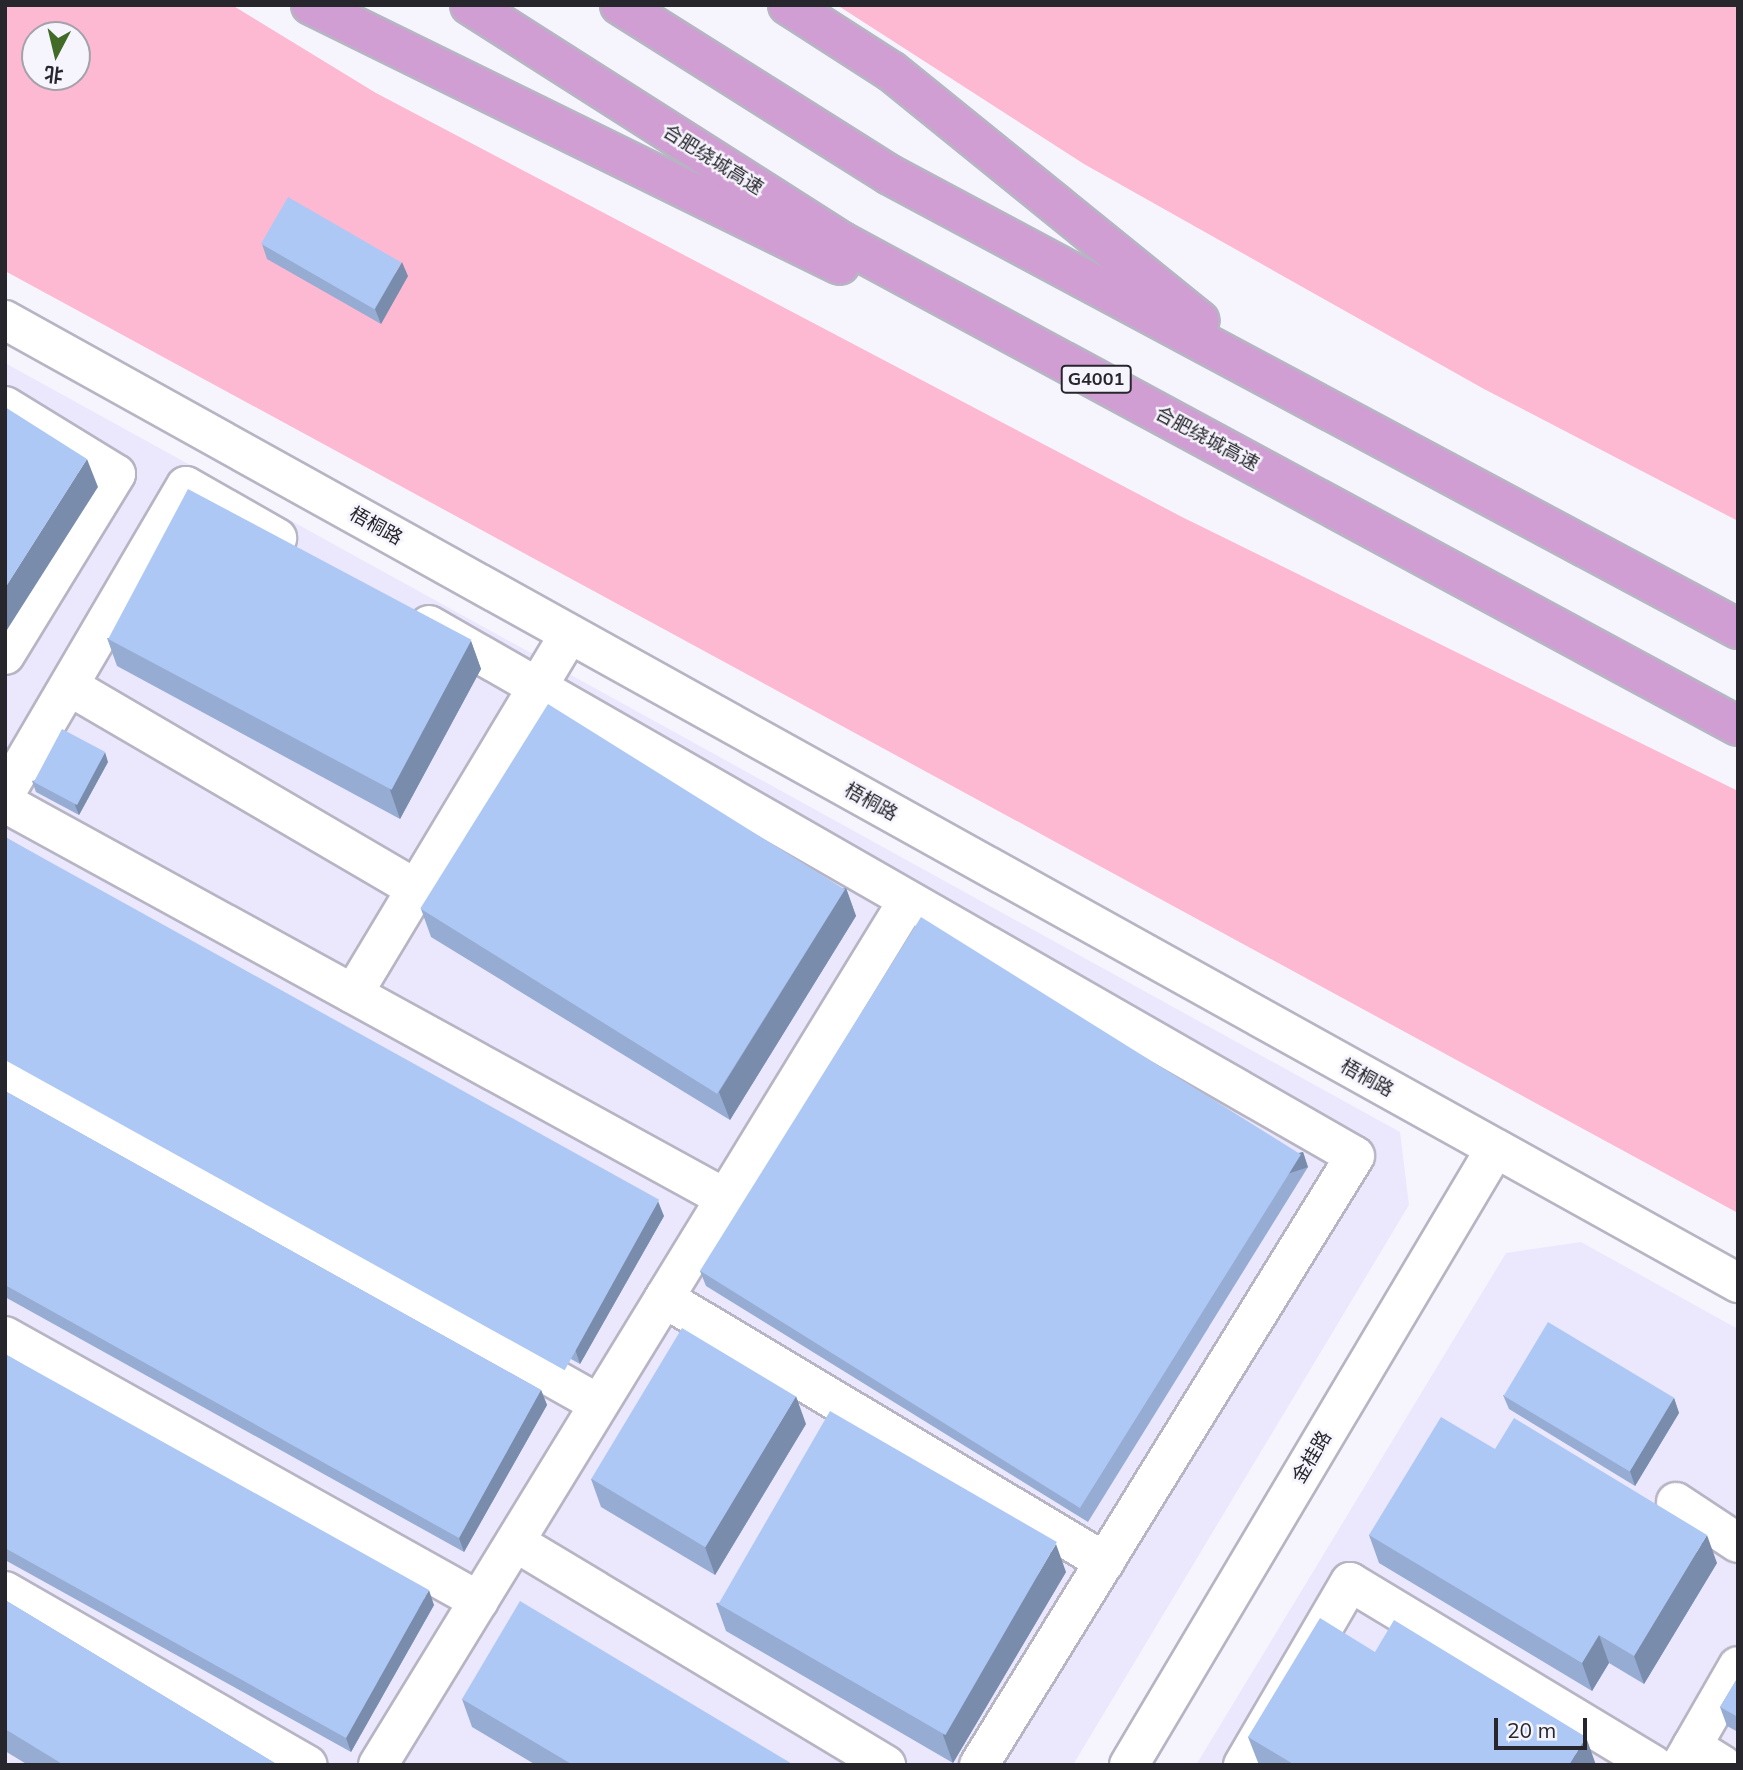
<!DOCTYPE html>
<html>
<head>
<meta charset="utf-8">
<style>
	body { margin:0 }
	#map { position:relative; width:1743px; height:1770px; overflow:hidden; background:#f6f5fe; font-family:Mulish,"Noto Sans SC",sans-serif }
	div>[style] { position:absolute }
	.built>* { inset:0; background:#ebe8fe }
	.green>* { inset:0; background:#fdb9d1 }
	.roads { filter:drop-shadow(2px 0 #b7b5c3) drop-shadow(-2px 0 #b7b5c3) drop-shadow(0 2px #b7b5c3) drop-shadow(0 -2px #b7b5c3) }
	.minor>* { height:38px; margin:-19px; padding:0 19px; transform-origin:19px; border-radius:19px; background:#fff }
	.highway>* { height:38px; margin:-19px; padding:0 19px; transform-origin:19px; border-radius:19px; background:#d09ed3 }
	.wall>* { inset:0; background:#96acd3 }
	.shaded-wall>* { inset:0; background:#7a8cac; transform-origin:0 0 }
	.building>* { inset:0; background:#aec8f5; transform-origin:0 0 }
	span { translate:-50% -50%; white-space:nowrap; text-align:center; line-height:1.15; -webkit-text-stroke:5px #f6f5fe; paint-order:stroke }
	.shield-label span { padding:2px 5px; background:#f6f5fe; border:2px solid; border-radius:5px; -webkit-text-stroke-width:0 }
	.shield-label { font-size:18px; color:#27262c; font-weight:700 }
	.street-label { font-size:19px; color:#27262c }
	.frame { position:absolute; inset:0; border:7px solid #27262c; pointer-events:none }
	.north { position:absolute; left:21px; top:21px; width:70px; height:70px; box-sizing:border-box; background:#f6f5fe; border:2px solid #a3a2aa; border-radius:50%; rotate:187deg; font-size:19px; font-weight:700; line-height:28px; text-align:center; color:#27262c }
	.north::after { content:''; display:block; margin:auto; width:24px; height:32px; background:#426b27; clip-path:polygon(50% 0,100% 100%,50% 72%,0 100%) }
	.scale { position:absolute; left:1494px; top:1718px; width:93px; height:32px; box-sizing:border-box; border:4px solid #27262c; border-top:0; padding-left:9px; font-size:21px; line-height:24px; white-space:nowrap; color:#27262c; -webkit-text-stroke:5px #f6f5fe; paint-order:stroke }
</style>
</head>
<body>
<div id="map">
	<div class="built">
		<div style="clip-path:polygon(5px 363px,1400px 1132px,1409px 1205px,1073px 1765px,5px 1765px)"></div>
		<div style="clip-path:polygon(1581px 1242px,1738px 1329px,1738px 1765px,1196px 1765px,1506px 1253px)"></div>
	</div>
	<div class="green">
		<div style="clip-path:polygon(evenodd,5px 5px,232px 5px,376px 93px,1182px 517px,1738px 791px,1738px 1213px,5px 271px,5px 5px,35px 35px,77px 35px,77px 77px,35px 77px,35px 35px)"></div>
		<div style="clip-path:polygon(837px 5px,1738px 5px,1738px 521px,1484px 389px,1084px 164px)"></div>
	</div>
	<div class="roads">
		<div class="minor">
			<div style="left:5px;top:320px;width:1983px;rotate:29.06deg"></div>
			<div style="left:5px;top:406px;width:130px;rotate:31.5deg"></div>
			<div style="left:116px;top:474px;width:212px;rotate:121.5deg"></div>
			<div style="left:429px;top:625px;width:1067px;rotate:29.83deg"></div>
			<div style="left:1355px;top:1156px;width:716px;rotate:121.69deg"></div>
			<div style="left:69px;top:686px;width:402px;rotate:30.3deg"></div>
			<div style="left:5px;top:794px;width:357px;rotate:-59.6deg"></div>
			<div style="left:186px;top:486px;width:105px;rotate:29.7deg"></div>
			<div style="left:5px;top:803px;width:821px;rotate:28.75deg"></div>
			<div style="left:353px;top:994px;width:420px;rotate:-59deg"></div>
			<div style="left:5px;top:1070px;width:681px;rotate:29.35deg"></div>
			<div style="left:664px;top:1298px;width:514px;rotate:30.91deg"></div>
			<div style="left:5px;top:1336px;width:543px;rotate:29.21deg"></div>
			<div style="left:1676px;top:1502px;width:74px;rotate:33.5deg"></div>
			<div style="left:515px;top:1542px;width:433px;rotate:31deg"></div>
			<div style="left:5px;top:1591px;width:349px;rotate:29.9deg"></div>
			<div style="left:1692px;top:1746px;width:92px;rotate:-60.1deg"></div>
			<div style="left:378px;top:1765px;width:1014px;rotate:-58.5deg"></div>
			<div style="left:1129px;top:1765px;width:717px;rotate:-59.28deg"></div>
			<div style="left:1243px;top:1765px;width:212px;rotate:-59.7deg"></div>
			<div style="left:1350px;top:1582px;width:354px;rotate:31.1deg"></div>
			<div style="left:1681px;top:1765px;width:22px;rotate:-60deg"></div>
			<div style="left:1692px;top:1746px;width:36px;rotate:32deg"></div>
		</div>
		<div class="highway">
			<div style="left:311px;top:5px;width:589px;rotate:26.17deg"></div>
			<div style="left:470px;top:5px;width:441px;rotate:32.5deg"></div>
			<div style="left:842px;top:242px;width:1018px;rotate:28.38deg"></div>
			<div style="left:620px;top:5px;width:319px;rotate:32.2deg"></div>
			<div style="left:890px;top:175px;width:962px;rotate:28.16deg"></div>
			<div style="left:788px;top:5px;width:122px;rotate:32.7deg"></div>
			<div style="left:891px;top:71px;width:397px;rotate:39deg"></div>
		</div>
	</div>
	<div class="wall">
		<div style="clip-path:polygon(262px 244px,408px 276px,381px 324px,267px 259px)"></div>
		<div style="clip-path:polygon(107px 638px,471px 641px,481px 669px,400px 819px,117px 666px)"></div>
		<div style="clip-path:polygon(108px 762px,79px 815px,36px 792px,32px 781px)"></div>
		<div style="clip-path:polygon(5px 837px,664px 1216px,580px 1364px,5px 1044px)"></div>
		<div style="clip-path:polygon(846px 888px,856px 916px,730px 1120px,431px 937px,421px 909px)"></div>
		<div style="clip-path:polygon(5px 1091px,541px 1390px,547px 1405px,464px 1552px,5px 1297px)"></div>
		<div style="clip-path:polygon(1303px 1152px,1308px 1167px,1088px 1522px,706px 1286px,700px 1271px)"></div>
		<div style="clip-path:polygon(5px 1354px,434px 1605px,351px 1752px,5px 1560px)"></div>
		<div style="clip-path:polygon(1503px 1395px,1674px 1398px,1679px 1413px,1635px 1486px,1509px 1409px)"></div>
		<div style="clip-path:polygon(806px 1424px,715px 1575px,601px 1507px,591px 1479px)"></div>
		<div style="clip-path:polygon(1495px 1449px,1717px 1563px,1644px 1684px,1609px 1663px,1592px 1691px,1379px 1563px,1369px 1535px)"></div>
		<div style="clip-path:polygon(1066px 1572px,953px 1763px,726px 1631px,716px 1603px)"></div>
		<div style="clip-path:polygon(5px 1600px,278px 1765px,28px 1765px,5px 1751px)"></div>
		<div style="clip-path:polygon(1375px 1652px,1596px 1765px,1259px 1765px,1248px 1737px)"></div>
		<div style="clip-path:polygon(1738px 1677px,1738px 1732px,1727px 1726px,1720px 1707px)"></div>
		<div style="clip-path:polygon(462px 1699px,794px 1765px,536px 1765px,472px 1727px)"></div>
	</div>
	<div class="shaded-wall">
		<div style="clip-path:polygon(402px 262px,408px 276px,381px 324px,375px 309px)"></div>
		<div style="clip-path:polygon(87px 459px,98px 487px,5px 633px,5px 588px)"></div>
		<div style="clip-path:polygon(471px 641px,481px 669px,400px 819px,390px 790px)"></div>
		<div style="clip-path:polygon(105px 752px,108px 762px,79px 815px,75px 805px)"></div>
		<div style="clip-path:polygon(846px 888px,856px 916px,730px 1120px,719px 1092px)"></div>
		<div style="left:1303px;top:1152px;width:16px;height:418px;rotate:72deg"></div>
		<div style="clip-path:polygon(658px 1201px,664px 1216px,580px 1364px,575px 1349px)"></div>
		<div style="clip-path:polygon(541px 1390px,547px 1405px,464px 1552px,459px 1538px)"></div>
		<div style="clip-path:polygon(796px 1396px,806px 1424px,715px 1575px,705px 1547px)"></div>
		<div style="clip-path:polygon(1674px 1398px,1679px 1413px,1635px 1486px,1630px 1471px)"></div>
		<div style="clip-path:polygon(1707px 1535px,1717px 1563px,1644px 1684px,1634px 1656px)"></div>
		<div style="clip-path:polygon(1056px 1544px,1066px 1572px,953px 1763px,943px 1735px)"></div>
		<div style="clip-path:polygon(429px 1590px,434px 1605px,351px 1752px,346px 1738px)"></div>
		<div style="clip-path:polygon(1599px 1635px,1609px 1663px,1592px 1691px,1582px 1663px)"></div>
		<div style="clip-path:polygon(1586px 1737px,1596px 1765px,1569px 1765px)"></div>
	</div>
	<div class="building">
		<div style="left:288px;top:197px;width:131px;height:54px;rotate:30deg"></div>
		<div style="clip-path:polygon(5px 407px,87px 459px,5px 588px)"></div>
		<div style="left:188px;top:489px;width:321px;height:170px;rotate:28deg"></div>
		<div style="left:548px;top:704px;width:350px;height:241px;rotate:32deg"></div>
		<div style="left:62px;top:729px;width:49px;height:60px;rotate:28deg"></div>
		<div style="left:5px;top:837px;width:748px;height:195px;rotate:29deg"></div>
		<div style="left:921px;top:917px;width:448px;height:417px;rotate:32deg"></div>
		<div style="clip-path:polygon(5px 1091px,541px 1390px,459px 1538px,5px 1285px)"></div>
		<div style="left:1548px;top:1322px;width:147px;height:86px;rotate:31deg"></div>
		<div style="left:682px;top:1328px;width:133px;height:176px;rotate:31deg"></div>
		<div style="clip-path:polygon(5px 1354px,429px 1590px,346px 1738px,5px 1548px)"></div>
		<div style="left:830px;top:1411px;width:262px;height:223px;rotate:30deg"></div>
		<div style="clip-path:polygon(1441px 1417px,1495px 1449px,1514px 1418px,1707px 1535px,1634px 1656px,1599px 1635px,1582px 1663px,1369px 1535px)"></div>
		<div style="clip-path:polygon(5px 1600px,278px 1765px,64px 1765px,5px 1729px)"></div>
		<div style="clip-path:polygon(520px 1601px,794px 1765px,573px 1765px,462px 1699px)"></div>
		<div style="clip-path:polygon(1320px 1618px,1375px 1652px,1394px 1620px,1586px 1737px,1569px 1765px,1295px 1765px,1248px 1737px)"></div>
		<div style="clip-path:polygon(1738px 1677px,1738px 1717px,1720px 1707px)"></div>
	</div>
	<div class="shield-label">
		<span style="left:1096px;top:379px">G4001</span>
	</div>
	<div class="street-label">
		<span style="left:713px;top:160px;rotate:32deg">合肥绕城高速</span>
		<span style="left:1207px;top:439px;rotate:28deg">合肥绕城高速</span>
		<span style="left:376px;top:526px;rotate:29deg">梧桐路</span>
		<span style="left:871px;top:802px;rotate:29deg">梧桐路</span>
		<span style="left:1367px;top:1078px;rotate:29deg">梧桐路</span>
		<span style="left:1312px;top:1457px;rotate:-59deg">金桂路</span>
	</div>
	<div class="frame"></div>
	<div class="north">北</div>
	<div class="scale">20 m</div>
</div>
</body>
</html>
